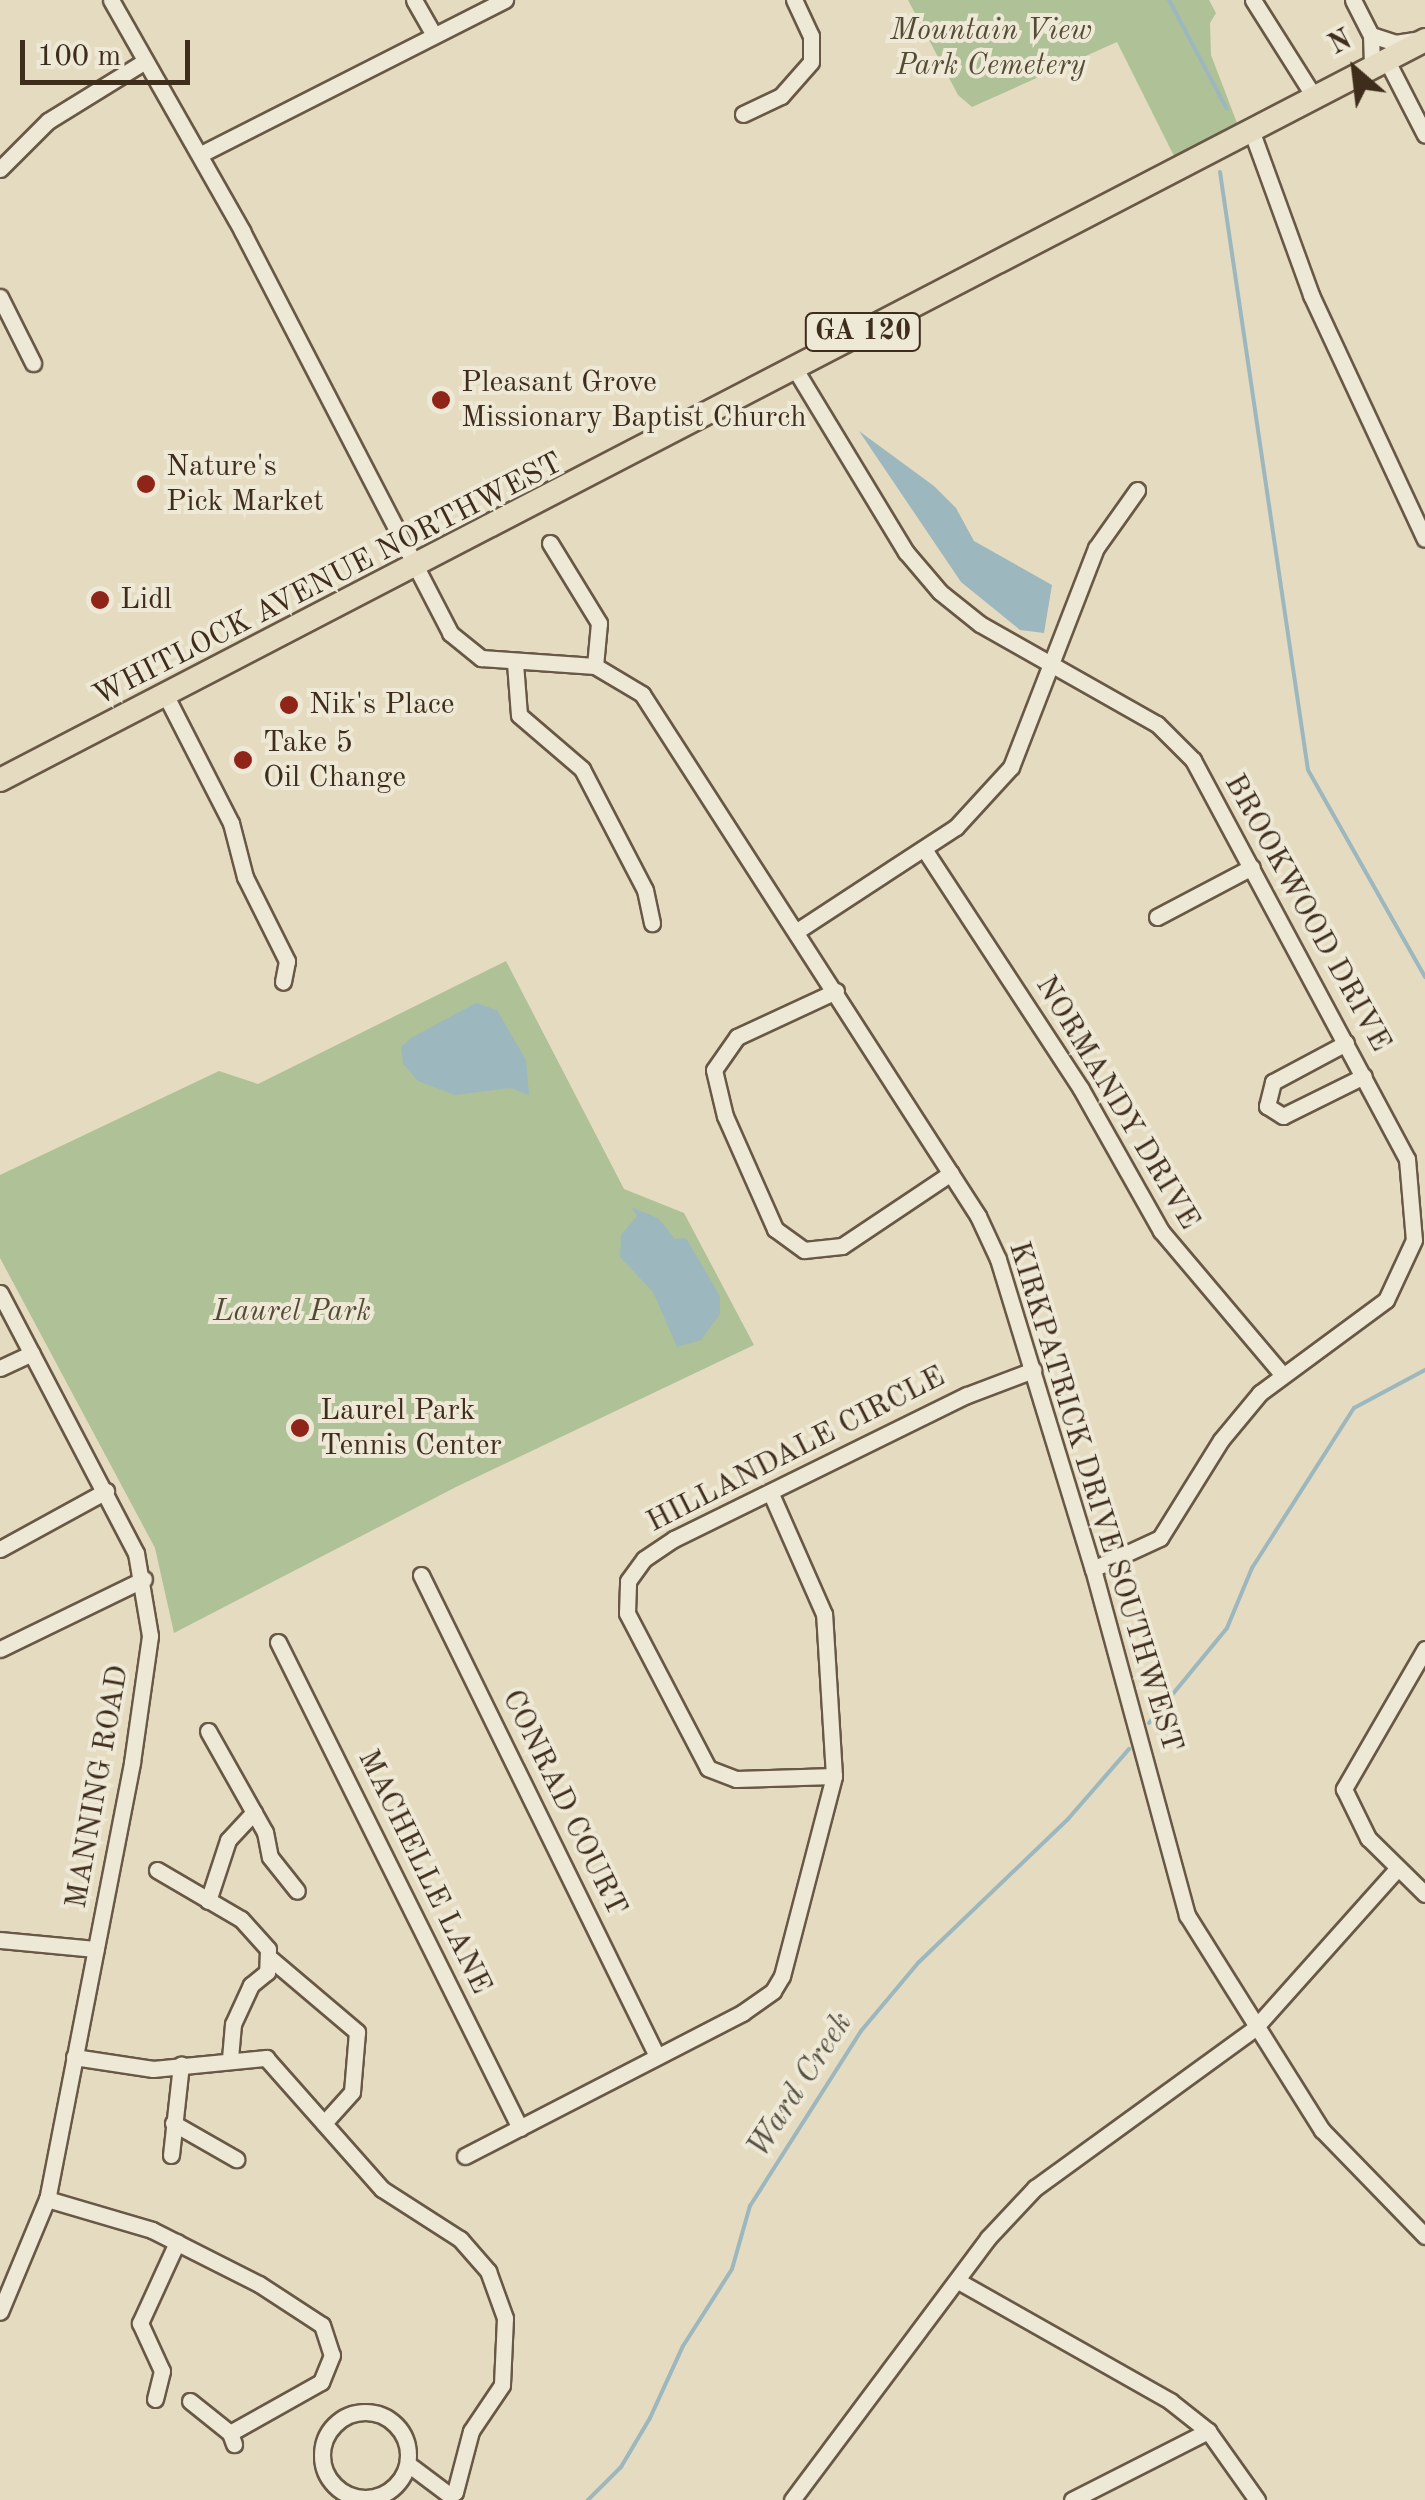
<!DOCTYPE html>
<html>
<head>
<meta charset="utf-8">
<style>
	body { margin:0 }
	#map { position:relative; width:1425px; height:2500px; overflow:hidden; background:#e5dbc0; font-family:"Old Standard TT",serif }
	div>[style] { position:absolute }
	.green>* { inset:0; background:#afc196 }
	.water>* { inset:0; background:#9cb8be }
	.stream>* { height:4px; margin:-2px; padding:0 2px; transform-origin:2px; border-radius:2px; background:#9cb8be }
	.roads { filter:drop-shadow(2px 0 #685845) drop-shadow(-2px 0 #685845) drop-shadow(0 2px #685845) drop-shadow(0 -2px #685845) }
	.minor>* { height:15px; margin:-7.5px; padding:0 7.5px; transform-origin:7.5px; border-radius:7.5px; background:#eee8d6 }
	.minor>.ring { margin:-7.5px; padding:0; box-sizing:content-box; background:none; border:15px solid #eee8d6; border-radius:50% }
	.highway>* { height:22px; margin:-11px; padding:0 11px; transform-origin:11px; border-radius:11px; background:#e5dbc0 }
	.dots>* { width:28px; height:28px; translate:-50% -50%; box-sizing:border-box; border:5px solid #eee8d6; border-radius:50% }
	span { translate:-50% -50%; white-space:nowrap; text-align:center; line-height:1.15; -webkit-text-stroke:8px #eee8d6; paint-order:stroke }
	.shield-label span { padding:2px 8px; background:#eee8d6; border:2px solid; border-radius:8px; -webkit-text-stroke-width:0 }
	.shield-label { font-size:28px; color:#3f2d1c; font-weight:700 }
	.park-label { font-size:30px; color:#554b34; font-style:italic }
	.poi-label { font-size:30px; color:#3f2d1c }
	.left { translate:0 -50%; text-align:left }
	.street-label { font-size:30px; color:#3f2d1c }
	.water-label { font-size:32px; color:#565044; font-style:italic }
	.north { position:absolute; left:1305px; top:20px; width:100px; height:100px; -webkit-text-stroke:8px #eee8d6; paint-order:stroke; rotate:332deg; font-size:28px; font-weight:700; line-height:40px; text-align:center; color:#3f2d1c }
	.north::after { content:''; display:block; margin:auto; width:35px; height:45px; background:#3f2d1c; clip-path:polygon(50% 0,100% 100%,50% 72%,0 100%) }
	.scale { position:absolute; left:20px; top:40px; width:170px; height:45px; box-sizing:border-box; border:5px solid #3f2d1c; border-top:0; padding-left:12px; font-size:30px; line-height:35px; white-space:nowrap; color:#3f2d1c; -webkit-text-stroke:8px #eee8d6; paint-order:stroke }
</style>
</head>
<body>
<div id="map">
	<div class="green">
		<div style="clip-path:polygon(908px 0,1209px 0,1216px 13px,1210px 23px,1211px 55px,1237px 123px,1174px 156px,1117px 42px,972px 107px,958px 95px)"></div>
		<div style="clip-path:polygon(506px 961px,624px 1189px,684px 1213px,754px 1345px,456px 1487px,174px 1633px,155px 1548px,0 1258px,0 1175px,219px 1071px,258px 1084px)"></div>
	</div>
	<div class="water">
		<div style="clip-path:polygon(859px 431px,934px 486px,956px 508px,974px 541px,1052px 585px,1044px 633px,1020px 630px,961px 582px)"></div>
		<div style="clip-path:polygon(476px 1003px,497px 1010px,526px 1060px,529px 1095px,510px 1088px,455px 1095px,418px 1081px,403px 1064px,401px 1047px,411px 1038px)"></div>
		<div style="clip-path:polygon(631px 1207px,658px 1218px,675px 1239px,686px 1238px,720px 1296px,720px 1314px,701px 1340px,677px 1347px,653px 1292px,620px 1257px,621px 1235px,637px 1216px)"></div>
	</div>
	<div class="stream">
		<div style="left:1169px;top:0;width:123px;rotate:62deg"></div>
		<div style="left:1220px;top:172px;width:604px;rotate:81.63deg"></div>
		<div style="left:1308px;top:770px;width:238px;rotate:60.5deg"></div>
		<div style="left:1149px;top:1723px;width:123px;rotate:-50.6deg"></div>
		<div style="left:1227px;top:1628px;width:65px;rotate:-67.4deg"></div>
		<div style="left:1252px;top:1568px;width:190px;rotate:-57.5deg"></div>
		<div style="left:1354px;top:1408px;width:81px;rotate:-28.2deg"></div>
		<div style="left:588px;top:2500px;width:47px;rotate:-45deg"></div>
		<div style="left:621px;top:2467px;width:57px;rotate:-59.4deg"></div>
		<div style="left:650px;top:2418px;width:79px;rotate:-65.4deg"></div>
		<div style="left:683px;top:2346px;width:91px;rotate:-57.5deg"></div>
		<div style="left:732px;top:2269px;width:66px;rotate:-74.1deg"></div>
		<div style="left:750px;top:2206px;width:207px;rotate:-57.6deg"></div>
		<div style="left:861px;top:2031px;width:90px;rotate:-50deg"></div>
		<div style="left:919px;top:1962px;width:207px;rotate:-43.8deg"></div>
		<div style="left:1068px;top:1819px;width:93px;rotate:-48.9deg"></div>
	</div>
	<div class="roads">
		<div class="minor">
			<div style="left:111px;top:0;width:266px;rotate:60.4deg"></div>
			<div style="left:242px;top:231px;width:453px;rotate:62.6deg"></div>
			<div style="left:450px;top:633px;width:40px;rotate:39deg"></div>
			<div style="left:481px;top:658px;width:114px;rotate:4deg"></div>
			<div style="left:595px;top:666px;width:55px;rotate:30.8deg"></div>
			<div style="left:642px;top:694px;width:621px;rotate:57.23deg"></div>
			<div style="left:978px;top:1216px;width:47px;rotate:65.1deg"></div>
			<div style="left:998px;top:1259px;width:324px;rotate:73deg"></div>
			<div style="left:1093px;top:1569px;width:359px;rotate:74.8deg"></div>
			<div style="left:1187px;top:1915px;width:254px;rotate:57.9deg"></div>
			<div style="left:1322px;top:2130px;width:148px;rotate:45.8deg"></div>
			<div style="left:414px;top:0;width:40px;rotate:60.3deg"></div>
			<div style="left:1253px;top:0;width:112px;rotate:57.7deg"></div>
			<div style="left:1353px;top:0;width:39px;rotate:63deg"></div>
			<div style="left:1371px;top:35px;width:31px;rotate:88deg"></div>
			<div style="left:1371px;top:35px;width:25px;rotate:18deg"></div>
			<div style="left:1395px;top:43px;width:20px;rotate:-9deg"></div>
			<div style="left:1386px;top:59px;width:85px;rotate:62.8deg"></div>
			<div style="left:743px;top:114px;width:42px;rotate:-25.3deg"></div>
			<div style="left:781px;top:96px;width:45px;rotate:-48.6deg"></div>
			<div style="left:811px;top:62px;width:26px;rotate:-90deg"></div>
			<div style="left:811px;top:36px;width:40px;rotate:-115deg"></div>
			<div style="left:1250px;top:127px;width:179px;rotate:70deg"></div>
			<div style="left:1311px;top:295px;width:269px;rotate:65deg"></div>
			<div style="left:201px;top:154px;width:341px;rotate:-26.9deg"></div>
			<div style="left:0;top:169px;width:68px;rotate:-45deg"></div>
			<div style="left:48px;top:121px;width:114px;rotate:-31.7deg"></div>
			<div style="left:0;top:297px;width:74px;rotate:63.4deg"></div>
			<div style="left:795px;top:369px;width:214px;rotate:58.8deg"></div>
			<div style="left:906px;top:552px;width:52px;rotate:49.6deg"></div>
			<div style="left:940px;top:592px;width:51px;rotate:38.7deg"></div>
			<div style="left:980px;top:624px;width:203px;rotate:29.5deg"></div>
			<div style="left:1157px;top:724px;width:51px;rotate:45deg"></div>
			<div style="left:1193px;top:760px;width:453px;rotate:61.8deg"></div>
			<div style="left:1407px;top:1159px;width:81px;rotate:85.1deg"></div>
			<div style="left:1414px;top:1240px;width:66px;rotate:115deg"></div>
			<div style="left:1386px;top:1300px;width:157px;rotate:143.6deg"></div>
			<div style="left:1260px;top:1393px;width:61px;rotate:129.7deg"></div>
			<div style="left:1221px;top:1440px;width:115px;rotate:121.9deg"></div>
			<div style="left:1160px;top:1538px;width:74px;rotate:155.2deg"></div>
			<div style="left:550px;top:543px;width:94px;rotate:58.5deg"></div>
			<div style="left:599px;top:623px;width:43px;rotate:95.3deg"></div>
			<div style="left:515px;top:663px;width:52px;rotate:85.6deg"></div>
			<div style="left:519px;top:715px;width:83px;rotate:40.6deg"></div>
			<div style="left:582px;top:769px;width:136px;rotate:62.5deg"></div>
			<div style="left:645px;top:890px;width:34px;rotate:78deg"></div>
			<div style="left:166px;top:696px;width:143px;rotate:62.9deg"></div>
			<div style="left:231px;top:823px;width:56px;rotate:75.5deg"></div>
			<div style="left:245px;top:877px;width:94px;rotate:63.4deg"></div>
			<div style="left:287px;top:961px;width:21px;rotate:101deg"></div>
			<div style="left:924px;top:849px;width:287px;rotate:56.8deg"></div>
			<div style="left:1081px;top:1089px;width:163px;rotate:60.6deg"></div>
			<div style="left:1161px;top:1231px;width:185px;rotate:49.8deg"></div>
			<div style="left:1157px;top:917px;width:107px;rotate:-27.8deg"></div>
			<div style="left:797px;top:931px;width:190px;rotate:-33.2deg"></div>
			<div style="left:956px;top:827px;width:81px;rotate:-47.5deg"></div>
			<div style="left:1011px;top:767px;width:235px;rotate:-68.8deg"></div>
			<div style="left:1096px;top:548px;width:71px;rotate:-54.7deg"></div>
			<div style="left:836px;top:991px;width:109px;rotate:155.1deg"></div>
			<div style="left:737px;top:1037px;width:40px;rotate:124.9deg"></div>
			<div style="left:714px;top:1070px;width:47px;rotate:76.6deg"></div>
			<div style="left:725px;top:1116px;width:124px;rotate:66.1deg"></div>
			<div style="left:775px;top:1229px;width:36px;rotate:36deg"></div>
			<div style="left:804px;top:1250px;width:38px;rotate:-6deg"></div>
			<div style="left:842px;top:1246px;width:131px;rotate:-33.8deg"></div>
			<div style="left:1346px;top:1043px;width:83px;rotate:151.9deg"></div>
			<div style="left:1273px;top:1082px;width:25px;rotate:104deg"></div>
			<div style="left:1267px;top:1106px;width:19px;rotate:32deg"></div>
			<div style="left:1283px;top:1116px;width:90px;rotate:-26.3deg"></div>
			<div style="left:0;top:1293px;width:293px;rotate:62.4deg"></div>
			<div style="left:136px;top:1553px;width:84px;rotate:80.4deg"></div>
			<div style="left:150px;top:1636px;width:128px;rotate:98.1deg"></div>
			<div style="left:132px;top:1763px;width:444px;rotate:101deg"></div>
			<div style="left:47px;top:2199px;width:122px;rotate:112.6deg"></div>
			<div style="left:0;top:1368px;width:35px;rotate:-25deg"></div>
			<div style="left:0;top:1549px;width:121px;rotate:-28.7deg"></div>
			<div style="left:421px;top:1575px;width:536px;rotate:63.87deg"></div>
			<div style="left:278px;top:1642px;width:543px;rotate:63.53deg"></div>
			<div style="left:0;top:1649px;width:160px;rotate:-25.9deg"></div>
			<div style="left:1425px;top:1649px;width:162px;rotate:120.1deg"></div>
			<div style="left:1344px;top:1789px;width:55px;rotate:63.9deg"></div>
			<div style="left:1368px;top:1838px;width:80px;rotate:44.5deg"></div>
			<div style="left:208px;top:1731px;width:116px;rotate:60.6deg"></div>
			<div style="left:265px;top:1832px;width:25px;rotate:79deg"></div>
			<div style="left:270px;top:1857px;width:43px;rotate:51.5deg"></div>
			<div style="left:834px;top:1776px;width:98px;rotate:178.2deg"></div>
			<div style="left:736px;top:1779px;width:30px;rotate:-159deg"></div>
			<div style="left:708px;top:1768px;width:175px;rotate:-117.6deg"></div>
			<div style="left:627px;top:1613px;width:32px;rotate:-88deg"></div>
			<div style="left:628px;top:1581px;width:27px;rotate:-54deg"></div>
			<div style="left:644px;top:1559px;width:36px;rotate:-34deg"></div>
			<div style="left:674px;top:1539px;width:326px;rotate:-26.2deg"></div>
			<div style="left:967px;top:1395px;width:71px;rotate:-20.7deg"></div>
			<div style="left:157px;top:1870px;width:97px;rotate:30.3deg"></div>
			<div style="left:241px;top:1919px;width:40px;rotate:48deg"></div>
			<div style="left:268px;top:1949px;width:23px;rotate:92deg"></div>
			<div style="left:267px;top:1972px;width:21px;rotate:141deg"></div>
			<div style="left:251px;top:1985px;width:43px;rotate:114.8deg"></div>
			<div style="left:233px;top:2024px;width:33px;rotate:95deg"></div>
			<div style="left:208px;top:1901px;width:64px;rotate:-71.8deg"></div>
			<div style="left:228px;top:1840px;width:38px;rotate:-47deg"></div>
			<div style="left:0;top:1940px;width:96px;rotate:5.4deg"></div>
			<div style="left:271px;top:1959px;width:113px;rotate:40.3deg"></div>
			<div style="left:357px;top:2032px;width:60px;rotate:94.8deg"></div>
			<div style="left:352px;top:2092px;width:42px;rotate:132.1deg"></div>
			<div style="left:74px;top:2057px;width:80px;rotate:8.6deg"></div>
			<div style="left:153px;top:2069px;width:114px;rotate:-5.6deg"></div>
			<div style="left:266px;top:2058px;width:175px;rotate:48.5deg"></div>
			<div style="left:382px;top:2189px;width:93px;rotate:32.7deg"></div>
			<div style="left:460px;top:2239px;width:43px;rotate:48.8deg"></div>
			<div style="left:488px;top:2271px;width:50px;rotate:70.1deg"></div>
			<div style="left:505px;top:2318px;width:67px;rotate:92.6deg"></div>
			<div style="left:502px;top:2385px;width:55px;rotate:124deg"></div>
			<div style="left:471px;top:2431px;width:63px;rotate:104.7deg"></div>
			<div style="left:455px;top:2492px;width:7px;rotate:164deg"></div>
			<div style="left:448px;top:2494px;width:45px;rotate:-143.1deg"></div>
			<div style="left:173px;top:2123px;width:73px;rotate:29.7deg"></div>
			<div style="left:171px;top:2155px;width:91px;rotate:-83.7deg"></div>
			<div style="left:465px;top:2156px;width:312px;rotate:-27.3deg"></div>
			<div style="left:742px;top:2013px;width:38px;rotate:-35deg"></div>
			<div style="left:773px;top:1991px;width:17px;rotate:-59deg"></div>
			<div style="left:782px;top:1976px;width:207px;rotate:-75.4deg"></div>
			<div style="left:834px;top:1776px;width:162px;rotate:-93.5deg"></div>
			<div style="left:824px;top:1614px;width:129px;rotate:-113.8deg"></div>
			<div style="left:47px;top:2199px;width:109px;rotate:16.4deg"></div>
			<div style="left:152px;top:2230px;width:120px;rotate:26.8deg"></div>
			<div style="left:259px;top:2284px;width:75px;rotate:33.1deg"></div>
			<div style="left:322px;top:2325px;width:32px;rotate:72deg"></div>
			<div style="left:332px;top:2355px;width:29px;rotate:112deg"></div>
			<div style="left:321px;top:2382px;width:104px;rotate:150.7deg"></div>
			<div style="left:230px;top:2433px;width:12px;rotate:70deg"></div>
			<div style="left:958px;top:2281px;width:244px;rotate:29.5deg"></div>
			<div style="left:1170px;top:2401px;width:48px;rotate:38.3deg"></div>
			<div style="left:1208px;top:2431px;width:85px;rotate:54.6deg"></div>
			<div style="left:155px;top:2399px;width:29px;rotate:-76deg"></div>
			<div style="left:162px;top:2371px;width:53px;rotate:-114.6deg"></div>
			<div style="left:140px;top:2323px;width:89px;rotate:-65.4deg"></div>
			<div style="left:190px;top:2401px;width:51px;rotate:38.7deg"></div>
			<div class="ring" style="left:322px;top:2412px;width:71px;height:71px"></div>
			<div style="left:792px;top:2500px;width:327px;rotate:-53.2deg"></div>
			<div style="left:988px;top:2238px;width:69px;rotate:-46.8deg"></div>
			<div style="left:1035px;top:2188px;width:271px;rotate:-36deg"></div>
			<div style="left:1254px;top:2029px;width:213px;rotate:-48.2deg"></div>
			<div style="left:1072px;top:2500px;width:153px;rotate:-26.9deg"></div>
		</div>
		<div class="highway">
			<div style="left:0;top:780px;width:1606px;rotate:-27.44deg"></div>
		</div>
	</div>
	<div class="dots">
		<div style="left:441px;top:400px;background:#8f2418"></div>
		<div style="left:146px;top:484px;background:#8f2418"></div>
		<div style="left:100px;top:600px;background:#8f2418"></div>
		<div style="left:289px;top:705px;background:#8f2418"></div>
		<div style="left:243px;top:760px;background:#8f2418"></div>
		<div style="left:300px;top:1428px;background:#8f2418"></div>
	</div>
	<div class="shield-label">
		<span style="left:863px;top:332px">GA 120</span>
	</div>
	<div class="park-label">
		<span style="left:991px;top:48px">Mountain View<br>Park Cemetery</span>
		<span style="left:292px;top:1312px">Laurel Park</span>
	</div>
	<div class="poi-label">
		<span class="left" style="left:461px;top:400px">Pleasant Grove<br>Missionary Baptist Church</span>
		<span class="left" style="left:166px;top:484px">Nature's<br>Pick Market</span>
		<span class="left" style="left:120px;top:600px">Lidl</span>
		<span class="left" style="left:309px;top:705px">Nik's Place</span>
		<span class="left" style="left:263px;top:760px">Take 5<br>Oil Change</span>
		<span class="left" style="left:320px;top:1428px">Laurel Park<br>Tennis Center</span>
	</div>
	<div class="street-label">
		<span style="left:328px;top:580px;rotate:-27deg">WHITLOCK AVENUE NORTHWEST</span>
		<span style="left:1307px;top:913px;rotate:61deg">BROOKWOOD DRIVE</span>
		<span style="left:1117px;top:1103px;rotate:59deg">NORMANDY DRIVE</span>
		<span style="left:796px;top:1450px;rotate:-27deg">HILLANDALE CIRCLE</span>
		<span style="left:1095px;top:1497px;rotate:73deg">KIRKPATRICK DRIVE SOUTHWEST</span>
		<span style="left:98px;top:1787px;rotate:-80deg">MANNING ROAD</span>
		<span style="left:564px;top:1803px;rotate:64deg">CONRAD COURT</span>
		<span style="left:424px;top:1872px;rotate:64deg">MACHELLE LANE</span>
	</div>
	<div class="water-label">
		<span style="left:801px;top:2086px;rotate:-57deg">Ward Creek</span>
	</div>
	<div class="north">N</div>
	<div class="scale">100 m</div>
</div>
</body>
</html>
